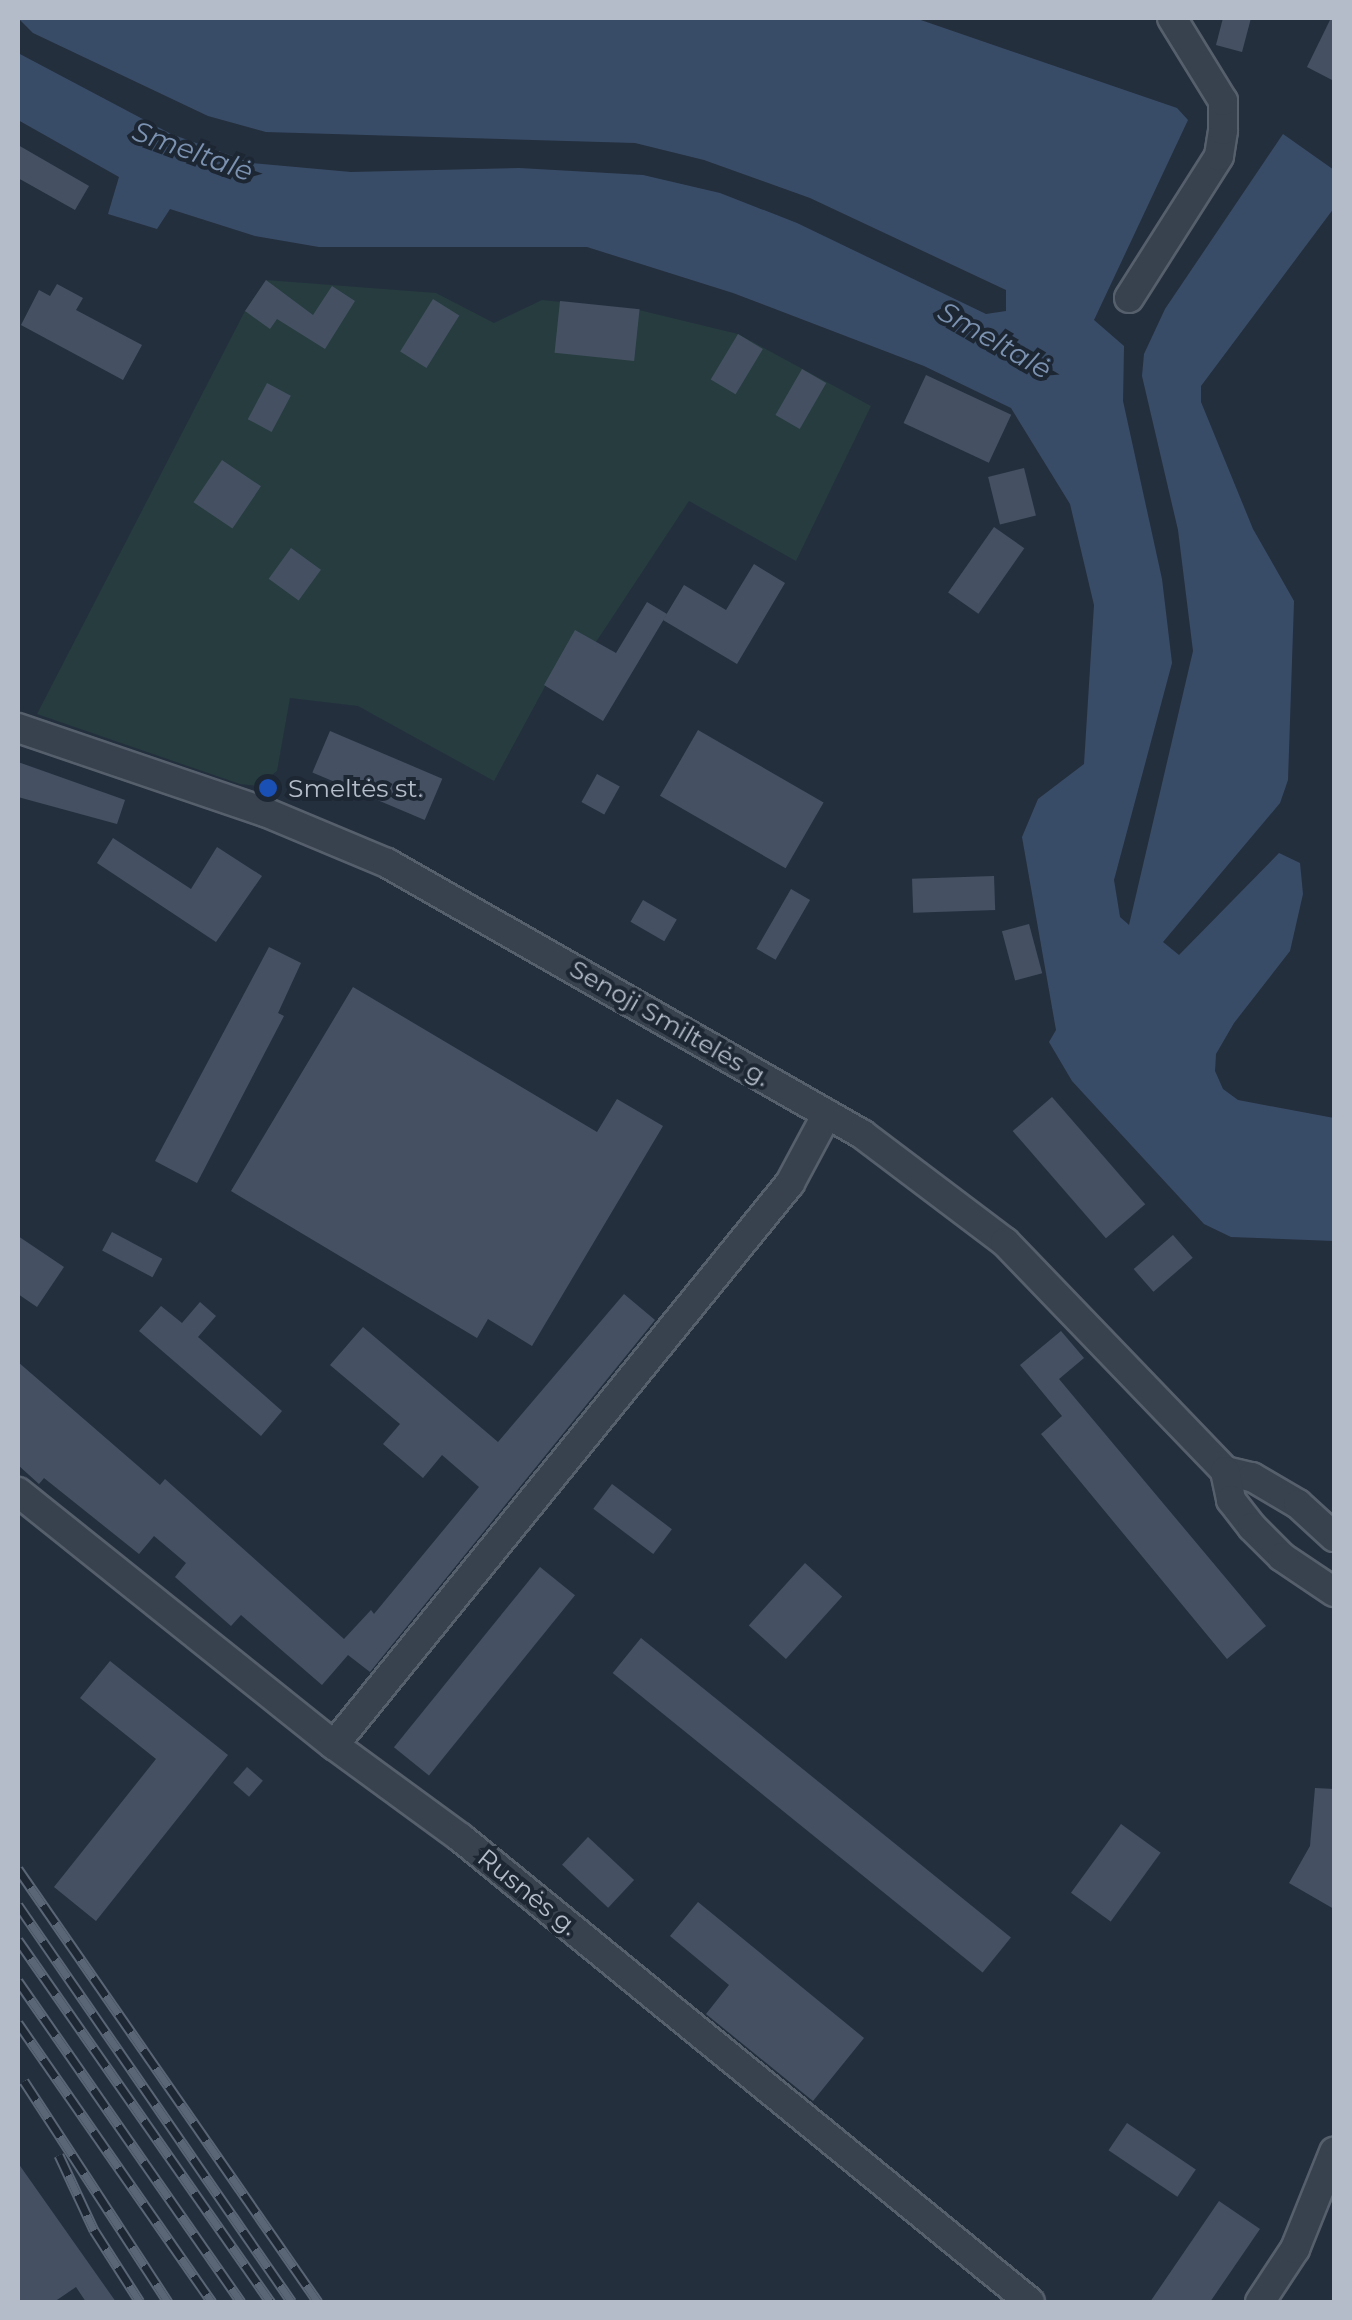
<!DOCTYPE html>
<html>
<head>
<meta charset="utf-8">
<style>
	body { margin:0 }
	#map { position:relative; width:1352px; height:2320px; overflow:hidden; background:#242f3e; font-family:Montserrat,sans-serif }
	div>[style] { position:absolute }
	.green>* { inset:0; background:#263c3f }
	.water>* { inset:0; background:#394c67 }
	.building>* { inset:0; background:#455162; transform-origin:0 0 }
	.roads { filter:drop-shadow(2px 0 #565f6c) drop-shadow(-2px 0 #565f6c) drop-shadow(0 2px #565f6c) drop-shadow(0 -2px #565f6c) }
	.street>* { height:28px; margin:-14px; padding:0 14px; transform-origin:14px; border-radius:14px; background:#38414e }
	.rail>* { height:11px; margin-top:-5.5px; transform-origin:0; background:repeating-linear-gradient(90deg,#1d2633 0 22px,#5a6575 0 44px); box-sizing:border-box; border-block:2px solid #5a6575 }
	.dots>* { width:28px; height:28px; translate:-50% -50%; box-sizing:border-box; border:5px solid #1d2633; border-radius:50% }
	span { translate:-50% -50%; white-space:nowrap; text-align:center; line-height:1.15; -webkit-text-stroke:8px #1d2633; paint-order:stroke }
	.poi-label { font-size:25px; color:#b4bcc9 }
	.left { translate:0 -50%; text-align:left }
	.street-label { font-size:25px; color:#b4bcc9 }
	.water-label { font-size:28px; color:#7c92b1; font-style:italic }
	.frame { position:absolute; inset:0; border:20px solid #b4bcc9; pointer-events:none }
</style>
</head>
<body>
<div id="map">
	<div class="green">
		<div style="clip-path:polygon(266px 280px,436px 293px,494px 323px,542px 300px,639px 310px,738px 334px,871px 406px,796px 561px,689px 501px,596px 642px,575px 631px,494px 781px,358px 706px,290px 698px,277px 771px,258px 786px,240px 784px,37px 714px,245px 311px)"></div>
	</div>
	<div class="water">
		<div style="clip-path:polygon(18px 18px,915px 18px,1177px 108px,1188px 120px,1094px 320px,1124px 346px,1123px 401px,1162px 579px,1172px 663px,1114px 880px,1120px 917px,1129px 925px,1193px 651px,1178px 530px,1142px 376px,1144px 354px,1165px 309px,1283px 134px,1334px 170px,1334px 208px,1201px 386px,1201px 402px,1253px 529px,1294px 601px,1288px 780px,1280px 803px,1163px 942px,1179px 955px,1279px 853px,1300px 863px,1303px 894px,1290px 951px,1234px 1023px,1216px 1054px,1215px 1071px,1223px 1089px,1238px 1100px,1334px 1118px,1334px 1241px,1231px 1237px,1204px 1224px,1072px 1081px,1049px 1042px,1056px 1030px,1022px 837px,1038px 799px,1084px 764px,1094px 605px,1070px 504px,1011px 408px,924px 366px,733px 293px,587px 247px,319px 247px,255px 236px,170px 209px,157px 229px,108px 214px,119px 177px,18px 120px,18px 53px,171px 134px,252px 163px,351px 172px,519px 168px,643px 175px,720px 193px,797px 223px,986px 314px,1006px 311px,1006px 290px,810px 198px,704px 160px,635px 143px,266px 132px,208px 116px,33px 33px)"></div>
	</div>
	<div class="building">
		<div style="clip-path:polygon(1223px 18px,1251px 18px,1242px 52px,1216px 45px)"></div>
		<div style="clip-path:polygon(1331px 18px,1334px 18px,1334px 81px,1307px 67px)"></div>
		<div style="clip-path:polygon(18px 145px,89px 186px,75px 210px,18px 178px)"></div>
		<div style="clip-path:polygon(266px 280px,313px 315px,332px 286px,355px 301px,325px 349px,277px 319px,270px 329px,245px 311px)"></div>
		<div style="clip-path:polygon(57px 284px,83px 298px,76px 310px,142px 345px,123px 380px,21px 325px,39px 290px,50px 296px)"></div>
		<div style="left:433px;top:299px;width:31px;height:62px;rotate:32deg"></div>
		<div style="left:560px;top:301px;width:80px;height:52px;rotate:6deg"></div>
		<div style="left:738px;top:334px;width:29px;height:53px;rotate:31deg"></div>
		<div style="left:802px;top:369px;width:28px;height:53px;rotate:30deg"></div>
		<div style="left:926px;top:375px;width:94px;height:53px;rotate:25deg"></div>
		<div style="left:267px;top:383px;width:27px;height:41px;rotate:28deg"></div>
		<div style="left:222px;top:460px;width:47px;height:51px;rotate:34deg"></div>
		<div style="left:1024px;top:468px;width:49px;height:37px;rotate:76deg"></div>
		<div style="left:994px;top:527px;width:37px;height:80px;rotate:35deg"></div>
		<div style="left:291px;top:548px;width:37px;height:38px;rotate:36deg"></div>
		<div style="clip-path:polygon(754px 564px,785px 583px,737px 664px,663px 620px,684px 585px,726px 610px)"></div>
		<div style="clip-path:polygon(647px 602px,667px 614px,603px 721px,544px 685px,575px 630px,616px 653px)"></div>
		<div style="left:698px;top:730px;width:145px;height:76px;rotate:30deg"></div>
		<div style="left:330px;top:731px;width:122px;height:45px;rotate:23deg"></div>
		<div style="clip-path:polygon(18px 762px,125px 800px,117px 824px,18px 797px)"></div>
		<div style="left:597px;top:774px;width:26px;height:32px;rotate:29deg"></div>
		<div style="clip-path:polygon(113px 838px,191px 889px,217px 847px,262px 876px,216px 942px,97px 863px)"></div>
		<div style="left:994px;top:876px;width:34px;height:82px;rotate:88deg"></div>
		<div style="left:791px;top:889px;width:22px;height:69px;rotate:30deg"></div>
		<div style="left:643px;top:900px;width:39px;height:25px;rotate:30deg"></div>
		<div style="left:1029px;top:924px;width:51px;height:28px;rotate:75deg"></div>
		<div style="clip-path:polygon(269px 947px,301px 963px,278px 1013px,284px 1016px,197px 1183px,155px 1161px)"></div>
		<div style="clip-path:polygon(353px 987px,597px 1132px,617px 1099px,663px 1126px,532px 1346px,488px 1319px,477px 1338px,231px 1191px)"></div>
		<div style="left:1052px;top:1097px;width:142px;height:52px;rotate:49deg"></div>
		<div style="left:112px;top:1232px;width:57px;height:21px;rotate:28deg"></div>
		<div style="left:1173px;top:1235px;width:30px;height:52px;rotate:49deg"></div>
		<div style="clip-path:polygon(18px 1236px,64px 1267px,37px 1307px,18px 1294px)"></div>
		<div style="clip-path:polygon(624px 1294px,655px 1320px,370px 1672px,348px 1655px,322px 1685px,241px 1615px,231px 1626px,175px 1577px,186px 1563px,154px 1536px,139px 1554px,44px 1478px,39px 1484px,18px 1465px,18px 1362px,160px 1485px,165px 1479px,344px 1639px,371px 1610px,374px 1614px,479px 1487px,442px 1455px,423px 1478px,383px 1444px,400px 1424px,330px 1365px,363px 1327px,498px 1442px)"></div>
		<div style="clip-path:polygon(200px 1302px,216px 1316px,198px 1337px,282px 1411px,261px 1436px,139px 1331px,161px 1306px,182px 1323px)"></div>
		<div style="clip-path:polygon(1061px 1331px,1084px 1358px,1059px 1379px,1266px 1626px,1227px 1659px,1041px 1434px,1062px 1416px,1020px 1365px)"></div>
		<div style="left:612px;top:1484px;width:75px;height:31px;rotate:37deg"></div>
		<div style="left:805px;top:1563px;width:50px;height:84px;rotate:42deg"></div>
		<div style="left:540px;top:1567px;width:45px;height:232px;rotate:39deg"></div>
		<div style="left:641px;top:1638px;width:476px;height:45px;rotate:39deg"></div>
		<div style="clip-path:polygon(110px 1661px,228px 1755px,96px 1921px,54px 1887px,156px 1759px,80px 1698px)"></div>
		<div style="left:247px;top:1767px;width:21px;height:21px;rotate:41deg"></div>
		<div style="clip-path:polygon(1315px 1788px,1334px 1789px,1334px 1909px,1289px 1883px,1310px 1846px)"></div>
		<div style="left:1121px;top:1824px;width:49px;height:85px;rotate:36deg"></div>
		<div style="left:588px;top:1837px;width:63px;height:38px;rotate:43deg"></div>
		<div style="clip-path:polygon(698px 1902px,864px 2038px,813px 2101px,706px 2014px,729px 1985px,670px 1936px)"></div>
		<div style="left:1127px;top:2123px;width:83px;height:33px;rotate:34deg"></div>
		<div style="clip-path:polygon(18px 2163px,116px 2302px,86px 2302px,76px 2287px,54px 2302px,18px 2302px)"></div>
		<div style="clip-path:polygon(1219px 2201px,1260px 2229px,1210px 2302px,1150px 2302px)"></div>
	</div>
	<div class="roads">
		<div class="street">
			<div style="left:1129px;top:298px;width:168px;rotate:-57.6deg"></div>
			<div style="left:1219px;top:156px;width:26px;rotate:-81deg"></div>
			<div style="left:1223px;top:130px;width:29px;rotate:-90deg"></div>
			<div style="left:1223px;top:101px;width:97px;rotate:-121.6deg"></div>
			<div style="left:18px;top:728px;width:261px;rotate:18.8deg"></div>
			<div style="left:265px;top:812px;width:132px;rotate:22.7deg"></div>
			<div style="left:387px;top:863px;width:547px;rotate:29.71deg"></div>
			<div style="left:862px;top:1134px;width:179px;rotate:37.1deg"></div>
			<div style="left:1005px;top:1242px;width:318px;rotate:46.1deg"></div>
			<div style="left:1225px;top:1471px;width:28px;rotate:13deg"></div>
			<div style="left:1252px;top:1477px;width:53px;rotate:30.4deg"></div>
			<div style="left:1298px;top:1504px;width:49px;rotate:42.5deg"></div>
			<div style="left:1225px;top:1471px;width:30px;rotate:78deg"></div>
			<div style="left:1231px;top:1500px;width:34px;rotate:52deg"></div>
			<div style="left:1252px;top:1527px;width:42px;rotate:45deg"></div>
			<div style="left:1282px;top:1557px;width:63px;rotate:33.9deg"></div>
			<div style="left:18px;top:1492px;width:405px;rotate:38.7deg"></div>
			<div style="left:334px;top:1745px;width:157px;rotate:36.2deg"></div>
			<div style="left:461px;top:1838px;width:734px;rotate:39.2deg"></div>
			<div style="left:334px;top:1745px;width:724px;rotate:-50.94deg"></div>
			<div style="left:790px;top:1183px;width:78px;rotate:-61.8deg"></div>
			<div style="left:1260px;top:2302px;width:64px;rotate:-56.6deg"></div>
			<div style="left:1295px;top:2249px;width:105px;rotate:-68.1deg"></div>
		</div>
	</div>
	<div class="rail">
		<div style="left:18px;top:1869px;width:527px;rotate:55.28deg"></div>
		<div style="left:18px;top:1905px;width:482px;rotate:55.4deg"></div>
		<div style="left:18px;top:1940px;width:442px;rotate:55.1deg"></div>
		<div style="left:18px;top:1981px;width:391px;rotate:55.2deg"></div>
		<div style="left:18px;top:2023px;width:340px;rotate:55.2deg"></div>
		<div style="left:24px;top:2081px;width:264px;rotate:56.9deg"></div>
		<div style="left:59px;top:2155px;width:83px;rotate:65deg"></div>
		<div style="left:94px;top:2230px;width:85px;rotate:57.4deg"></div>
	</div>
	<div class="dots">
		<div style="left:268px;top:788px;background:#1a4fb4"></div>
	</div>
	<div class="poi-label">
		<span class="left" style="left:288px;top:788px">Smeltės st.</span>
	</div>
	<div class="street-label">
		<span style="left:670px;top:1023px;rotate:30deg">Senoji Smiltelės g.</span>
		<span style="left:528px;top:1892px;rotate:39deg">Rusnės g.</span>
	</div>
	<div class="water-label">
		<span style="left:193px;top:151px;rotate:20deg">Smeltalė</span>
		<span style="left:995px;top:340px;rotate:30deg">Smeltalė</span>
	</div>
	<div class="frame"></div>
</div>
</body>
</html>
